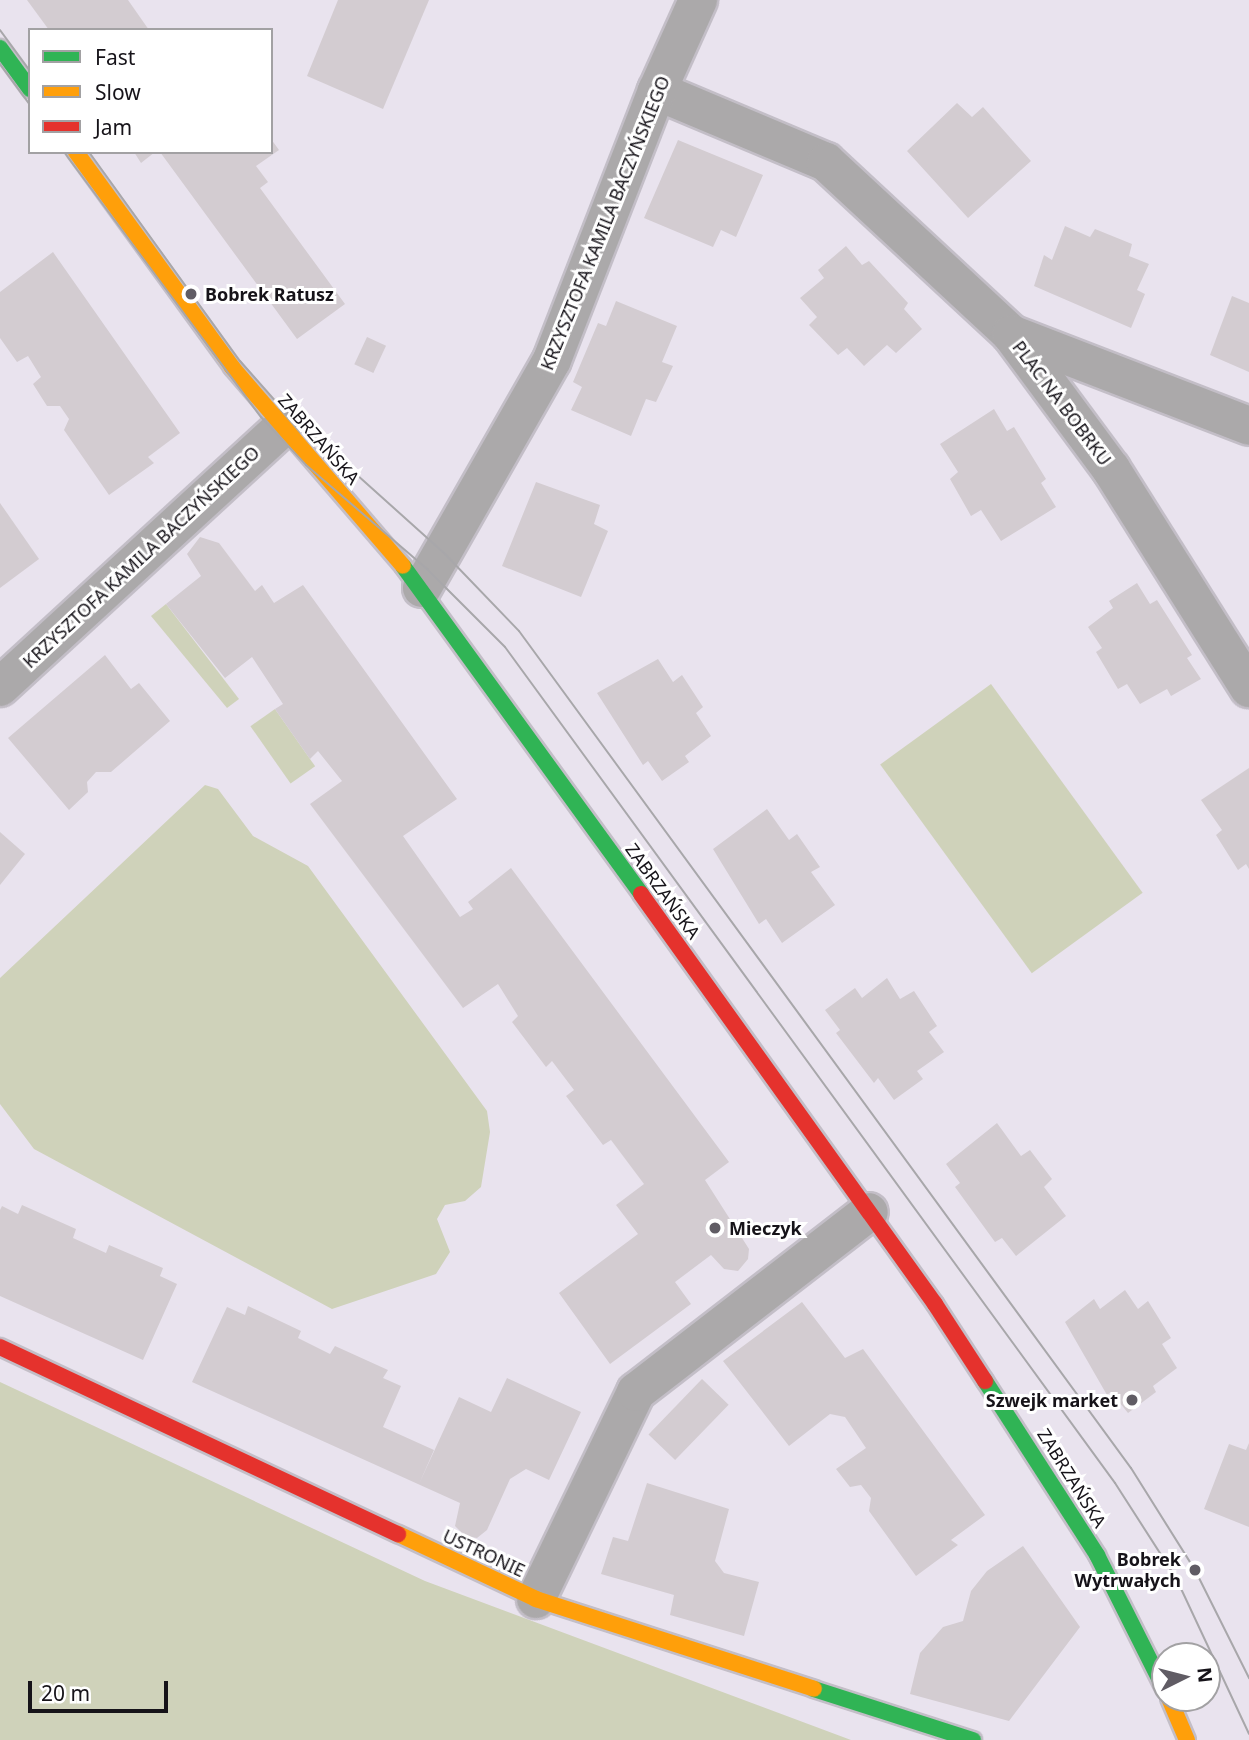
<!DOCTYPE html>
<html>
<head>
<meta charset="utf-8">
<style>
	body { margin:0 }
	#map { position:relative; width:1249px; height:1740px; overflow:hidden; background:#e9e3ee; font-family:"Noto Sans",sans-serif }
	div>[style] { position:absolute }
	.green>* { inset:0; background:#cfd2ba; transform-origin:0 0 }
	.building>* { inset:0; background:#d3ccd1; transform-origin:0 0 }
	.roads { filter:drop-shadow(2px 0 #c3bec7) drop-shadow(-2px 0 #c3bec7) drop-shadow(0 2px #c3bec7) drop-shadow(0 -2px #c3bec7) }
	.street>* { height:38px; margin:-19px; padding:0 19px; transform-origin:19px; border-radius:19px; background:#aba9aa }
	.fast>* { height:16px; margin:-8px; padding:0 8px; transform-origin:8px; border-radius:8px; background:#30b455 }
	.slow>* { height:16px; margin:-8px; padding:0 8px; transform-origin:8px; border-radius:8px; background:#ff9f0a }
	.jam>* { height:16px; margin:-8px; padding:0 8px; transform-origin:8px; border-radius:8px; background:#e5322d }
	.tram>* { height:2px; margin:-1px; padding:0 1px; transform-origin:1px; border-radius:1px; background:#a8a7aa }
	.dots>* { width:19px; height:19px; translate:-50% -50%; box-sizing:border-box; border:4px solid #fff; border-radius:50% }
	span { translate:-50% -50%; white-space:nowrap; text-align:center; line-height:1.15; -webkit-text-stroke:6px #fff; paint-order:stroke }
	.street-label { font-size:18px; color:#161319 }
	.poi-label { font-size:18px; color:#161319; font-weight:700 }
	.left { translate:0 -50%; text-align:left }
	.right { translate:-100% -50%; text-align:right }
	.legend { position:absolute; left:28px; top:28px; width:245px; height:126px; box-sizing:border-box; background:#fff; border:2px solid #a2a1a3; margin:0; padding:9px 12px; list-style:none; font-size:21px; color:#161319 }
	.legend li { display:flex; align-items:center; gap:14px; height:35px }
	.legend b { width:35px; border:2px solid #a2a1a3 }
	.north { position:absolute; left:1151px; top:1642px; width:70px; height:70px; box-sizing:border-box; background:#fff; border:2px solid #a2a1a3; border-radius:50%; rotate:84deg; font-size:19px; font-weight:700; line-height:28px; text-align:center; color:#161319 }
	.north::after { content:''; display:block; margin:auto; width:24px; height:32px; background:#605c64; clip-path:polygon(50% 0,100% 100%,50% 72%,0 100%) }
	.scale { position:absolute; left:28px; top:1681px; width:140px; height:32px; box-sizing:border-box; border:4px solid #161319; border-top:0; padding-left:9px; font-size:21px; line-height:24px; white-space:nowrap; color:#161319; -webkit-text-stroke:5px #fff; paint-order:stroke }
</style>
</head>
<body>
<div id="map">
	<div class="green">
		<div style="clip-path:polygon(166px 604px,239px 699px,227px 708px,151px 616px)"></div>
		<div style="left:991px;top:684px;width:258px;height:137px;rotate:54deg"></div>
		<div style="left:275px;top:709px;width:70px;height:30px;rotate:55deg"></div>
		<div style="clip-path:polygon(205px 785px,218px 789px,253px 836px,308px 866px,487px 1111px,490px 1132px,481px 1187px,465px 1201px,445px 1205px,437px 1219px,450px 1252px,436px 1274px,332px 1309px,34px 1149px,0 1104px,0 978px)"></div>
		<div style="clip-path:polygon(0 1382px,425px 1581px,851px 1740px,0 1740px)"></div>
	</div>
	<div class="building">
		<div style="clip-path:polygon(27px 0,128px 0,149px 30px,49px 30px)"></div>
		<div style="clip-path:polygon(338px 0,429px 0,383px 109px,307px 76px)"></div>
		<div style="clip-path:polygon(957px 103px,972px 117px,983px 107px,1031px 161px,968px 218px,907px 151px)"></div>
		<div style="clip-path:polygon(271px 139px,279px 150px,256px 166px,268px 182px,260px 188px,345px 304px,297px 339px,160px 152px,271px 152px)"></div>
		<div style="clip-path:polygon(678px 140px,763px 175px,736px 237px,721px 230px,713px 247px,644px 218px)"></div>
		<div style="clip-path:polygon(134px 152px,155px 152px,141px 163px)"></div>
		<div style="clip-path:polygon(1065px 226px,1090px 237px,1095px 229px,1132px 244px,1129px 256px,1149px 264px,1137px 290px,1145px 294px,1131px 328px,1034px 286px,1044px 255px,1052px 260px)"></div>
		<div style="clip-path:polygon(846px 246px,862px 265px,869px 261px,908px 303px,904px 309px,922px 329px,896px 353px,887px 345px,864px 366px,847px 348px,838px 355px,809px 325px,817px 317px,800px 298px,824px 278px,818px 270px)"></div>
		<div style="clip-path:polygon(53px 252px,180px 433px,148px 457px,154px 463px,109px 495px,64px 430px,69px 419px,60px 406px,47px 406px,33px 384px,41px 377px,28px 356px,17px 362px,0 338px,0 292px)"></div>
		<div style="clip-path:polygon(1232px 296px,1249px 303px,1249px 372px,1210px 355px)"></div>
		<div style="clip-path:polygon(616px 301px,677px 326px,662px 362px,673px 366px,656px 402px,646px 399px,631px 436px,571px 410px,582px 387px,573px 382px,598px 323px,606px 326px)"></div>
		<div style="left:367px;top:337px;width:21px;height:30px;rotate:25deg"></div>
		<div style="clip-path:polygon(994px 409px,1007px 431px,1014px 427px,1046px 479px,1041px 483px,1056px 507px,1001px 541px,981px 510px,971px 516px,950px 479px,958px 472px,940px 444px)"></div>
		<div style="clip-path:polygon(536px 482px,600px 505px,594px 524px,608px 531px,581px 597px,502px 566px)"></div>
		<div style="clip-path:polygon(0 503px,39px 559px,0 588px)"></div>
		<div style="clip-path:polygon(200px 537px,219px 543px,255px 591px,262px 585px,274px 603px,303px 585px,457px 799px,403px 836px,460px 917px,473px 909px,468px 902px,511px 868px,729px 1162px,705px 1180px,749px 1249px,748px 1259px,738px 1271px,724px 1269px,711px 1255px,675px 1282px,691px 1304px,610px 1364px,559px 1293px,638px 1234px,616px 1205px,644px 1184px,611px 1140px,603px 1145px,566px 1096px,574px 1090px,552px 1061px,546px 1067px,512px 1022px,518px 1016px,498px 984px,463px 1008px,310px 804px,342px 781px,318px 751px,310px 759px,275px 709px,283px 704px,252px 657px,225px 678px,166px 604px,201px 576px,187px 554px)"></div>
		<div style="clip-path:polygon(1137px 583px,1150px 604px,1157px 600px,1192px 655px,1187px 658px,1201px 679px,1171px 696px,1167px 689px,1140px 704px,1127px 684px,1118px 689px,1096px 652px,1102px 648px,1088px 627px,1113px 608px,1109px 601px)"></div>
		<div style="clip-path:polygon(105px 655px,131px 689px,139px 683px,170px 721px,111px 772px,96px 772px,87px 782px,88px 792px,69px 810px,8px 738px)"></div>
		<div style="clip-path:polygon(658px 659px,673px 682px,682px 675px,703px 707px,696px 713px,711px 736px,685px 756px,689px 762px,662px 781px,648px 761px,643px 765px,597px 693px)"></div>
		<div style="clip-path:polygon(1249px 768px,1249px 869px,1246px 864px,1238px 870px,1216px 835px,1222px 830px,1201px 800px)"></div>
		<div style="clip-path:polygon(767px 809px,789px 840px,797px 834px,820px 867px,811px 872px,835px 905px,782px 943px,766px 919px,759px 924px,713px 849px)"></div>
		<div style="clip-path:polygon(0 832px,25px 854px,0 885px)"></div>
		<div style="clip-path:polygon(887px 978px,900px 999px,914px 991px,937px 1026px,929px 1032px,944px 1052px,917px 1071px,923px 1079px,894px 1100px,878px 1078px,874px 1083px,836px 1033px,840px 1030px,825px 1010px,855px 988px,862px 998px)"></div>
		<div style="clip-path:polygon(997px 1123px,1021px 1156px,1030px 1150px,1052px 1179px,1044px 1187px,1066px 1216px,1016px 1256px,1002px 1238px,995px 1242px,955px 1187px,960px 1183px,946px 1164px)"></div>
		<div style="clip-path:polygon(22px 1205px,76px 1229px,73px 1238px,106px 1253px,109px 1245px,163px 1268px,160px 1276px,177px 1284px,143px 1360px,0 1296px,0 1210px,2px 1206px,18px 1214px)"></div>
		<div style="clip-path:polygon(1125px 1290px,1138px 1309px,1148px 1301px,1171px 1338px,1162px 1344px,1177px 1368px,1153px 1386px,1156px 1392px,1128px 1413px,1111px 1392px,1107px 1395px,1065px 1322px,1094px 1299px,1100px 1309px)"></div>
		<div style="clip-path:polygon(802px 1302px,845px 1358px,863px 1349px,985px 1515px,951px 1540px,958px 1545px,916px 1576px,869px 1511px,871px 1498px,861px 1485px,850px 1487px,836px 1469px,866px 1448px,845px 1417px,830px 1414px,789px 1446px,723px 1361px)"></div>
		<div style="clip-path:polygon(248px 1306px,301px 1331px,298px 1338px,330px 1354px,335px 1346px,388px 1370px,383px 1378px,401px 1386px,383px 1427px,434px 1450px,419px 1484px,459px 1397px,491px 1412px,507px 1378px,581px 1412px,549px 1480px,526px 1469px,510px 1479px,487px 1530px,477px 1538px,465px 1536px,455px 1526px,460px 1503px,192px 1382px,227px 1307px,245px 1315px)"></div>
		<div style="left:702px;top:1379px;width:37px;height:77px;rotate:44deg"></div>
		<div style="clip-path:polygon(1249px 1443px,1249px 1527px,1204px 1509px,1229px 1444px,1246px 1450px)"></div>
		<div style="clip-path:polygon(647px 1483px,729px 1509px,715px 1561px,724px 1573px,759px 1582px,744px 1636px,670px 1615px,674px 1595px,601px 1574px,613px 1537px,628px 1541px)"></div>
		<div style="clip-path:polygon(1023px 1546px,1080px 1627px,1009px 1721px,910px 1694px,920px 1653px,943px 1627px,963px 1621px,971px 1591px,987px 1571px)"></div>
	</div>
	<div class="roads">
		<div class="street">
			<div style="left:657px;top:91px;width:183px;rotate:22.8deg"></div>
			<div style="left:826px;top:162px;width:253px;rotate:42.9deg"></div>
			<div style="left:1011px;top:334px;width:168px;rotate:53.5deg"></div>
			<div style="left:1111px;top:469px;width:259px;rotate:57.8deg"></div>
			<div style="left:1011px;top:334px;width:255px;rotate:21.1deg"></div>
			<div style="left:422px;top:588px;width:262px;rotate:-60.3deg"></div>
			<div style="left:552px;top:360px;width:289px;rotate:-68.7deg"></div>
			<div style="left:657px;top:91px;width:100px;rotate:-65.7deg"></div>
			<div style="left:0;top:687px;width:384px;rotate:-42.6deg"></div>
			<div style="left:536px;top:1599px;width:230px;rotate:-64.2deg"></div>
			<div style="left:636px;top:1392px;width:294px;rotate:-37.7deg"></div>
		</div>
		<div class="fast">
			<div style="left:0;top:48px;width:51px;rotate:53.8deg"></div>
			<div style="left:403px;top:566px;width:405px;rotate:54deg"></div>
			<div style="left:985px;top:1381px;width:207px;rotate:57.2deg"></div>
			<div style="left:1097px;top:1555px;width:151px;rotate:63.3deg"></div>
			<div style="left:814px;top:1689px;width:167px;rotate:17.8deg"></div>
		</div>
		<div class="slow">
			<div style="left:76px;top:152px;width:266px;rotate:54deg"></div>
			<div style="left:232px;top:367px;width:262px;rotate:49.3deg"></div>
			<div style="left:398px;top:1534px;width:153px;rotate:25.2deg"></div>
			<div style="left:536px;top:1599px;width:292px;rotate:17.9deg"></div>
			<div style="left:1169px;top:1698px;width:46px;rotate:66.8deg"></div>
		</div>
		<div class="jam">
			<div style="left:641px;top:894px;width:505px;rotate:54.36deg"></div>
			<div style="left:935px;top:1304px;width:92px;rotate:57deg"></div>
			<div style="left:0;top:1347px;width:440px;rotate:25.2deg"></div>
		</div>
	</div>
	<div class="tram">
		<div style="left:0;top:30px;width:51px;rotate:53.8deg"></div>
		<div style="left:0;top:64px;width:51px;rotate:53.8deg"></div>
		<div style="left:64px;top:152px;width:330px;rotate:53.4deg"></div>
		<div style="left:261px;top:417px;width:66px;rotate:46.8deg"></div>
		<div style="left:306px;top:465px;width:160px;rotate:40.7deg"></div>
		<div style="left:427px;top:569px;width:110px;rotate:45deg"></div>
		<div style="left:505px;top:647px;width:1035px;rotate:53.88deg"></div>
		<div style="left:1115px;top:1483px;width:113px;rotate:57.3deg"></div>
		<div style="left:1176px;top:1578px;width:172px;rotate:64.9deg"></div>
		<div style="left:89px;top:152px;width:258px;rotate:54.2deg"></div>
		<div style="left:240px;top:361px;width:57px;rotate:48.5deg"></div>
		<div style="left:278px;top:404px;width:223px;rotate:41.9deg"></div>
		<div style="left:444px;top:553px;width:108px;rotate:46.1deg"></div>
		<div style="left:519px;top:631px;width:1037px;rotate:53.83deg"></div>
		<div style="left:1131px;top:1468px;width:120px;rotate:57.9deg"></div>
		<div style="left:1195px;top:1570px;width:121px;rotate:63.4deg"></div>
	</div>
	<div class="dots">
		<div style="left:191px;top:294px;background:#605c64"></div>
		<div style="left:715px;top:1228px;background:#605c64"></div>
		<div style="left:1132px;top:1400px;background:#605c64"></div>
		<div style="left:1195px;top:1570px;background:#605c64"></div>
	</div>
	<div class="street-label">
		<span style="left:605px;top:223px;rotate:-68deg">KRZYSZTOFA KAMILA BACZYŃSKIEGO</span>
		<span style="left:1062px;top:403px;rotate:53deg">PLAC NA BOBRKU</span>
		<span style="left:319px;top:439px;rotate:49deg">ZABRZAŃSKA</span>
		<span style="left:141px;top:557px;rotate:-43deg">KRZYSZTOFA KAMILA BACZYŃSKIEGO</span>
		<span style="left:663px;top:891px;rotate:54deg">ZABRZAŃSKA</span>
		<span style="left:1072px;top:1478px;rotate:58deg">ZABRZAŃSKA</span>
		<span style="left:484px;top:1553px;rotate:25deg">USTRONIE</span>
	</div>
	<div class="poi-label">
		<span class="left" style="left:205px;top:294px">Bobrek Ratusz</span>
		<span class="left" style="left:729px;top:1228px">Mieczyk</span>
		<span class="right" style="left:1118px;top:1400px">Szwejk market</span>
		<span class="right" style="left:1181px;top:1570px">Bobrek<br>Wytrwałych</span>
	</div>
	<ul class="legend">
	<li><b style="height:9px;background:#30b455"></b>Fast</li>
	<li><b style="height:9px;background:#ff9f0a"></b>Slow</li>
	<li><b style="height:9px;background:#e5322d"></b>Jam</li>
	</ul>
	<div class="north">N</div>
	<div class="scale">20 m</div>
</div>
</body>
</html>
